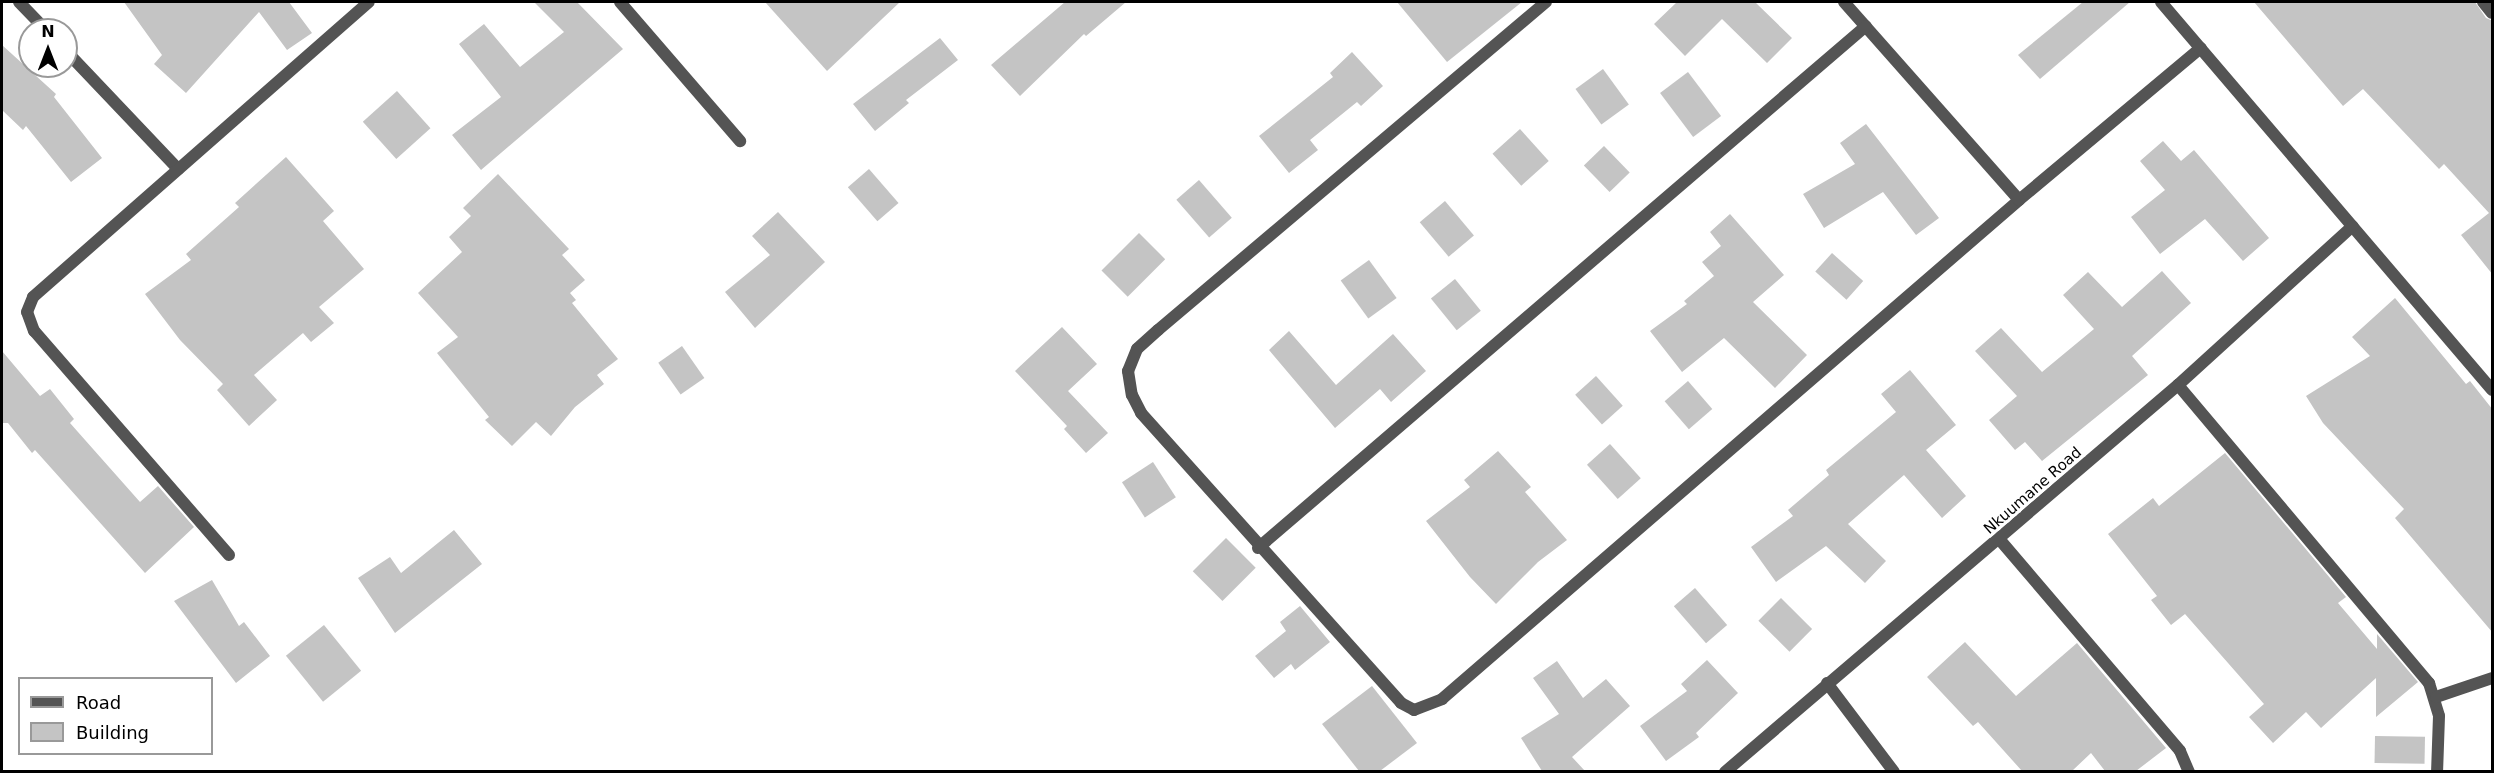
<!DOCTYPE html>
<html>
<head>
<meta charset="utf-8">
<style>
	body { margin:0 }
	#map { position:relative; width:2494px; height:773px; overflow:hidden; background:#fff; font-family:"DejaVu Sans",sans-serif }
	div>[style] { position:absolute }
	.building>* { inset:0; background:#c4c4c4; transform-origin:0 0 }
	.street>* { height:12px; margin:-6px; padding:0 6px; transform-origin:6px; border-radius:6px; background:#545454 }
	span { translate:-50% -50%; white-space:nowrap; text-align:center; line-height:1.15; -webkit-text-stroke:6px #fff; paint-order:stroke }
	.street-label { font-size:15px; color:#000 }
	.frame { position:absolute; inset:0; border:3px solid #000; pointer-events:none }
	.legend { position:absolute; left:18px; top:677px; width:195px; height:78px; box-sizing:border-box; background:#fff; border:2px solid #999; margin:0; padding:8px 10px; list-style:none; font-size:18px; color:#000 }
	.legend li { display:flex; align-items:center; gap:12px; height:30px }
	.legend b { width:30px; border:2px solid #999 }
	.north { position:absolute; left:18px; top:18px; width:60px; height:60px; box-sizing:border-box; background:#fff; border:2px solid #999; border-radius:50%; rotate:0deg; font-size:16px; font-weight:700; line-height:24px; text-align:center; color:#000 }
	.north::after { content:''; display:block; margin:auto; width:21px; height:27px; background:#000; clip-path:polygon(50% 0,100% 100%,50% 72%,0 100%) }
</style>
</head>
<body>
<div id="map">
	<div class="building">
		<div style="clip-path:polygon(124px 2px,289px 2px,312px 33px,287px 50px,259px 12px,186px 93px,154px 64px,162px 55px)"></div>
		<div style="clip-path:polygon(534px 2px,577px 2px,623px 49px,481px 170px,452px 135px,501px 97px,459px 44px,484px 24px,520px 67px,564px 32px)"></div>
		<div style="clip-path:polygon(765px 2px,900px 2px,827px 71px)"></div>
		<div style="clip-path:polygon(1065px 2px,1126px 2px,1086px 36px,1084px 34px,1020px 96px,991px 65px)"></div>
		<div style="clip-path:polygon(1397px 2px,1522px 2px,1447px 62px)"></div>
		<div style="clip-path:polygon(1677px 2px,1755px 2px,1792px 38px,1767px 63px,1722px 19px,1685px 56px,1654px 24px)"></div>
		<div style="clip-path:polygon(2083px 2px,2130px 2px,2040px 79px,2018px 55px)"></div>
		<div style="clip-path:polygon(2254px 2px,2475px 2px,2486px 18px,2493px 21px,2493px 275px,2461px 235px,2489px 213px,2444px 164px,2439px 169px,2363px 89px,2343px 106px)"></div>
		<div style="clip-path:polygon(940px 38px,958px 60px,906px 100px,909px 103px,875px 131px,853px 104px)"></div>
		<div style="clip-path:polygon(2px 45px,56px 94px,54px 97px,102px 158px,71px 182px,26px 126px,23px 130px,2px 110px)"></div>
		<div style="clip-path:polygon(1352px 52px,1383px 86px,1361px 106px,1357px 102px,1310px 140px,1318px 150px,1289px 173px,1259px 136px,1333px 77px,1330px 73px)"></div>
		<div style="left:1603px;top:69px;width:44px;height:34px;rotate:54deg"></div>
		<div style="left:1688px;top:72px;width:55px;height:35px;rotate:53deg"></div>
		<div style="left:397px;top:91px;width:50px;height:46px;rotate:48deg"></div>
		<div style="clip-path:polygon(1866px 124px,1939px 218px,1916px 235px,1883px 192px,1824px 228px,1803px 194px,1855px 164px,1840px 143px)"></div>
		<div style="left:1520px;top:129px;width:43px;height:37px;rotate:48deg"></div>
		<div style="clip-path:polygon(2163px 141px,2181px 161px,2194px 150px,2269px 238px,2243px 261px,2205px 219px,2160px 254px,2131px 217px,2165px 190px,2140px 161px)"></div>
		<div style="left:1604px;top:146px;width:37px;height:28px;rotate:46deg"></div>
		<div style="clip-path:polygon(286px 157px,334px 211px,323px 221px,364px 269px,319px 307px,334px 323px,311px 342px,303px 333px,254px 375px,277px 400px,249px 426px,217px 390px,223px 384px,180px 340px,145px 294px,191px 260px,186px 254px,239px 207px,235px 203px)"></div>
		<div style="left:869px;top:169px;width:45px;height:28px;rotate:49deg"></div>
		<div style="clip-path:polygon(498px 174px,569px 249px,562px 255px,585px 280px,570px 293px,576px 300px,572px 303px,618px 359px,597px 375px,604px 384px,575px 407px,551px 436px,536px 422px,512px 446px,485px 420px,489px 417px,437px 353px,458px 337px,418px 293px,462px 252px,449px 237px,471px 216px,463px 208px)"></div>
		<div style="left:1199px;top:180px;width:50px;height:30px;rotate:49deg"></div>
		<div style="left:1445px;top:201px;width:45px;height:33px;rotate:50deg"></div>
		<div style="clip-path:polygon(778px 212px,825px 262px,755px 328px,725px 292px,770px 255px,752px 236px)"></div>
		<div style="clip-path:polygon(1730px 214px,1784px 275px,1753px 302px,1807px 355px,1775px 388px,1724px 338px,1682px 372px,1650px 331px,1687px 304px,1684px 301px,1714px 276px,1702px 262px,1721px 246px,1710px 232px)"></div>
		<div style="left:1139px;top:233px;width:37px;height:53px;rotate:45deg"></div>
		<div style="left:1832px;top:253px;width:42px;height:25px;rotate:42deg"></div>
		<div style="left:1369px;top:260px;width:47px;height:35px;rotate:54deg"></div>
		<div style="clip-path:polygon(2162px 271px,2191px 303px,2132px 356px,2148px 375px,2042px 461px,2025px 442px,2015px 450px,1989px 420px,2017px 396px,1975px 351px,2001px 328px,2042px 372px,2094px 329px,2063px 295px,2088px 272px,2122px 307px)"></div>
		<div style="left:1455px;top:279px;width:41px;height:31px;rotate:51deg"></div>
		<div style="clip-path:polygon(2395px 298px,2466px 384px,2470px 381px,2493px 410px,2493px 633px,2395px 518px,2404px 509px,2323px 423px,2306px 396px,2370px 356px,2352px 337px)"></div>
		<div style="clip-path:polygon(1062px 327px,1097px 364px,1068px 391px,1108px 433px,1086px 453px,1064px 429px,1067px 426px,1015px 371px)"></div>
		<div style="clip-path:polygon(1289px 331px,1336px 385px,1393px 334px,1426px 371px,1391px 402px,1380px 389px,1335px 428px,1269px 350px)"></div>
		<div style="left:682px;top:346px;width:39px;height:29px;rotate:55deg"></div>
		<div style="clip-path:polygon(2px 351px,40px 396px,50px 389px,74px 419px,70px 423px,140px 502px,158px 486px,194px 527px,145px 573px,35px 450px,32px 453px,8px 423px,2px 423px)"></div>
		<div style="clip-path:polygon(1910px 370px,1956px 425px,1926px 450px,1966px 496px,1942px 518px,1904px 475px,1848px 524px,1886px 561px,1865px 583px,1826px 546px,1776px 582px,1751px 547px,1793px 516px,1788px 510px,1829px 475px,1826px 470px,1896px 412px,1881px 394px)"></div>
		<div style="left:1596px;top:376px;width:40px;height:28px;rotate:48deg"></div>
		<div style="left:1688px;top:381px;width:37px;height:31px;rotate:49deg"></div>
		<div style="left:1610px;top:444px;width:46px;height:31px;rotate:48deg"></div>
		<div style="clip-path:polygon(1498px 451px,1531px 487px,1525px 492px,1567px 540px,1538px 562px,1496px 604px,1470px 577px,1426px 521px,1470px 487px,1464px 480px)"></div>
		<div style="clip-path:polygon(2225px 453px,2346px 597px,2338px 603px,2377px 649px,2377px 634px,2418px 682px,2376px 717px,2376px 678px,2321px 728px,2306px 712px,2273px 743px,2249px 717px,2264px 704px,2185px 614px,2171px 625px,2151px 600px,2157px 596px,2108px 534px,2153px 498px,2159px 506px)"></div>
		<div style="left:1153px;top:462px;width:42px;height:37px;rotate:57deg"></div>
		<div style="clip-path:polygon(454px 530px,482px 564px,395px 633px,358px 578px,390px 557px,401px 573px)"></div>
		<div style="left:1226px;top:538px;width:42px;height:47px;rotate:45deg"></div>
		<div style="clip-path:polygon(212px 580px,239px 626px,244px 622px,270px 656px,236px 683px,174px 601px)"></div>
		<div style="left:1695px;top:588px;width:49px;height:28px;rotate:49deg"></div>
		<div style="left:1781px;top:598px;width:44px;height:32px;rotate:45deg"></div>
		<div style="clip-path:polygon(1300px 606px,1330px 642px,1295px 670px,1291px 664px,1274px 678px,1255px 656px,1286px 631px,1280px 622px)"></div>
		<div style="left:324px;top:625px;width:59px;height:49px;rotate:51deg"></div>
		<div style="clip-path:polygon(1965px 642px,2016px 696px,2077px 643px,2166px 748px,2136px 771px,2105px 771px,2091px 753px,2072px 771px,2022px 771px,1978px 722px,1973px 726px,1927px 677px)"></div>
		<div style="clip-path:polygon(1707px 660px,1738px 693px,1696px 733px,1699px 737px,1666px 761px,1640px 726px,1687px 691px,1681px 684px)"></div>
		<div style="clip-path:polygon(1557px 661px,1583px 698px,1606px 679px,1630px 706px,1572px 757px,1585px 771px,1542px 771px,1521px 738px,1559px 714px,1533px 678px)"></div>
		<div style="clip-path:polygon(1372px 686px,1417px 743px,1380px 771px,1359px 771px,1322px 724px)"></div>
		<div style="left:2375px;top:736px;width:50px;height:27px;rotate:1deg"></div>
	</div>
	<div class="street">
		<div style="left:19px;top:2px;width:39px;rotate:46deg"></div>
		<div style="left:620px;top:2px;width:184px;rotate:49.2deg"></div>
		<div style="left:1546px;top:2px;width:508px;rotate:139.79deg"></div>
		<div style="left:1158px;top:330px;width:28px;rotate:138deg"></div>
		<div style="left:1137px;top:349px;width:24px;rotate:112deg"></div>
		<div style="left:1128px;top:371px;width:24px;rotate:81deg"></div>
		<div style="left:1132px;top:395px;width:20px;rotate:63deg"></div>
		<div style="left:1141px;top:413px;width:389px;rotate:48.1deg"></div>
		<div style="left:1401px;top:703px;width:15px;rotate:28deg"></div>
		<div style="left:1414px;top:710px;width:30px;rotate:-21deg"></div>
		<div style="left:1442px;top:699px;width:763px;rotate:-40.85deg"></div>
		<div style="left:2019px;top:200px;width:237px;rotate:-39.9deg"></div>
		<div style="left:1844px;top:2px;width:264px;rotate:48.5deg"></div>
		<div style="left:2161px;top:2px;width:510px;rotate:49.53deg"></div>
		<div style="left:2483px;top:2px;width:14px;rotate:51deg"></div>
		<div style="left:66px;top:51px;width:163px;rotate:46.5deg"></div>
		<div style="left:2178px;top:385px;width:390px;rotate:49.9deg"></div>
		<div style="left:2429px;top:683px;width:34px;rotate:73deg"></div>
		<div style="left:2439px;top:716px;width:56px;rotate:92deg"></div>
		<div style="left:2000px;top:540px;width:277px;rotate:49.5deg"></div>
		<div style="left:2180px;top:751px;width:23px;rotate:67deg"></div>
		<div style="left:1258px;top:548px;width:801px;rotate:-40.65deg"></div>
		<div style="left:229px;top:555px;width:297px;rotate:-131deg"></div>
		<div style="left:34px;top:331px;width:20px;rotate:-110deg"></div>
		<div style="left:27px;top:312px;width:16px;rotate:-68deg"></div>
		<div style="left:33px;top:297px;width:447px;rotate:-41.3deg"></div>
		<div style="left:1827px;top:683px;width:111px;rotate:53deg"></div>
		<div style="left:2436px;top:697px;width:59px;rotate:-18.7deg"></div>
		<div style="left:1725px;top:772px;width:596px;rotate:-40.51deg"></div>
		<div style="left:2178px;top:385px;width:236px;rotate:-42.3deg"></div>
	</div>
	<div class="street-label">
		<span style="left:2033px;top:491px;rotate:-41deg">Nkuumane Road</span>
	</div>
	<div class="frame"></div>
	<ul class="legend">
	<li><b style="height:8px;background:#545454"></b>Road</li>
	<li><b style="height:16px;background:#c4c4c4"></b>Building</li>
	</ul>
	<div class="north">N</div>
</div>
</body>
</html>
